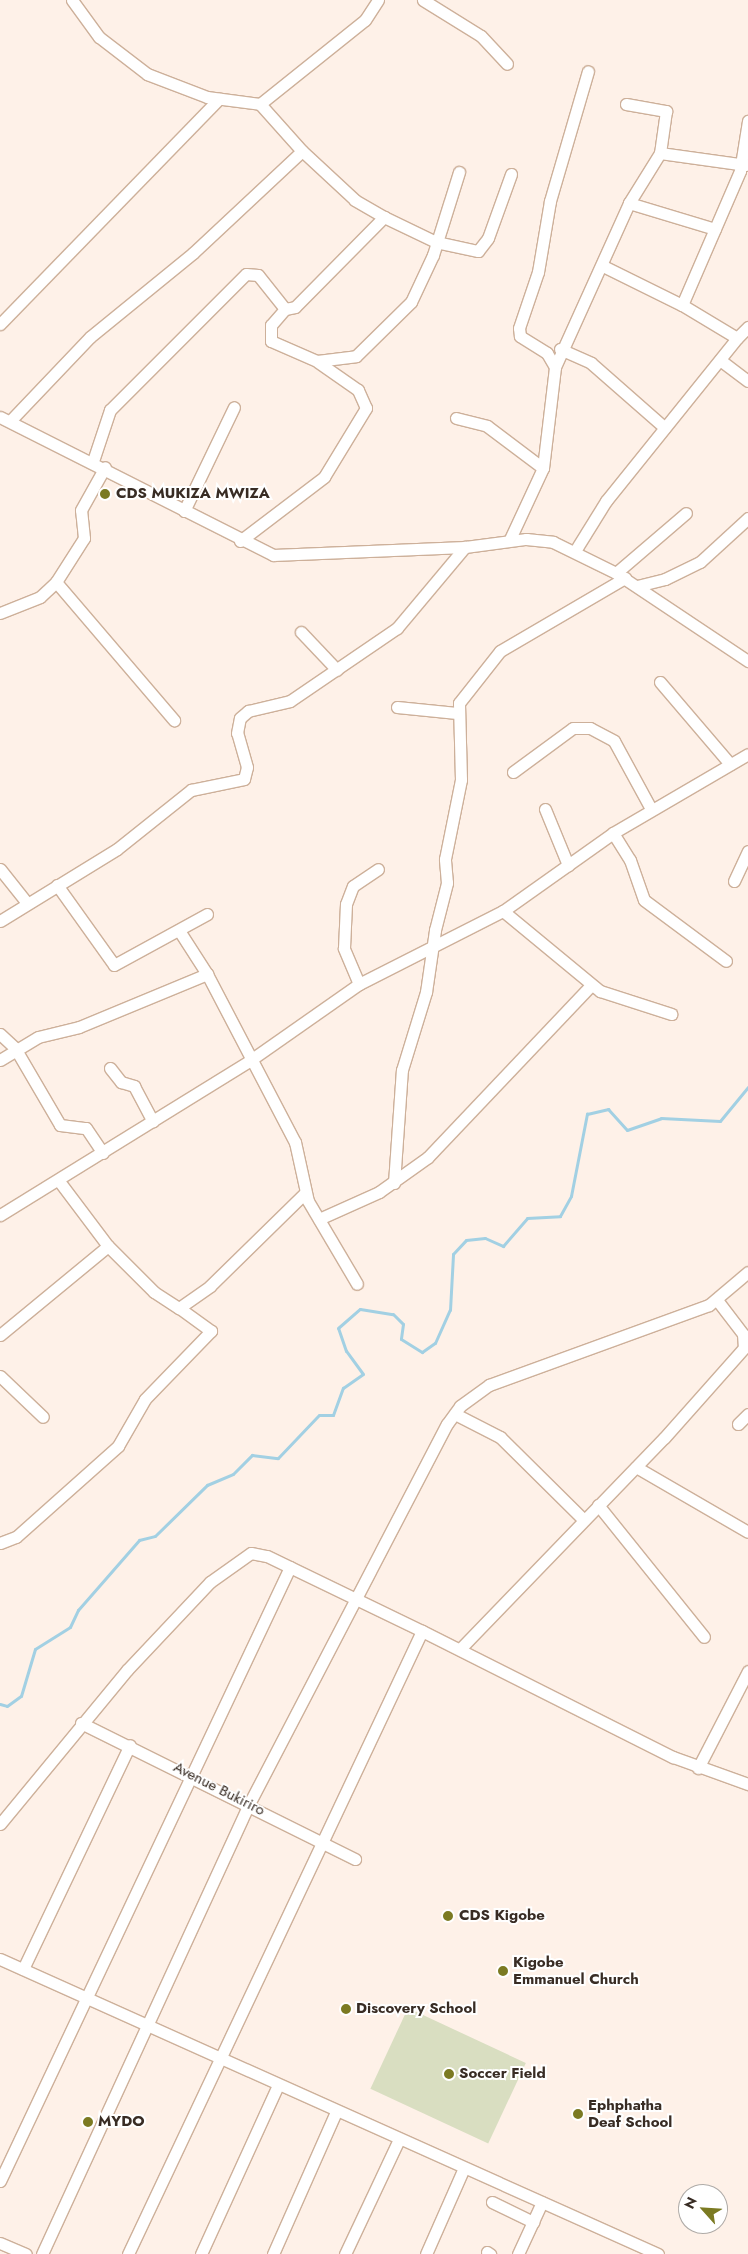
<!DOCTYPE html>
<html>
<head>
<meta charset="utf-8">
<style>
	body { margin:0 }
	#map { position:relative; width:748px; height:2254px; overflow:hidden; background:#fef1e8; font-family:Jost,sans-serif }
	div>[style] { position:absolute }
	.green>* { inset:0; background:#d9dec1; transform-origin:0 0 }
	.stream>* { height:3px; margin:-1.5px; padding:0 1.5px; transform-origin:1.5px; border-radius:1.5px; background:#a2d0e3 }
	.roads { filter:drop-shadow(1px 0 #cdb09a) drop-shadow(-1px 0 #cdb09a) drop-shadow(0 1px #cdb09a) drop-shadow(0 -1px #cdb09a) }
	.minor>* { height:11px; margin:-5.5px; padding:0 5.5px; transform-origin:5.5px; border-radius:5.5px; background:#fff }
	.dots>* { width:14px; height:14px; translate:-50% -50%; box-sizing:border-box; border:2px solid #fff; border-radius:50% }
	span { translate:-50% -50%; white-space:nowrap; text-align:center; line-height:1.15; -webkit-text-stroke:4px #fff; paint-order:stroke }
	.poi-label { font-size:15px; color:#382c24; font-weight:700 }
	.left { translate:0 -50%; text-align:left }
	.street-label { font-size:15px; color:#382c24 }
	.north { position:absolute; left:678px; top:2184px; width:50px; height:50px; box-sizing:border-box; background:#fff; border:1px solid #afaba7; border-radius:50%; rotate:296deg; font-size:14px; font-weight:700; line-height:20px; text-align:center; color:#382c24 }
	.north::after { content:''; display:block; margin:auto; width:18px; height:22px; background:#7b7a22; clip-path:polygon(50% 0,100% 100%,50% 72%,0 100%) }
</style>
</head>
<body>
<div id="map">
	<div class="green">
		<div style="left:408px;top:2008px;width:130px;height:89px;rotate:25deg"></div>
	</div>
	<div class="stream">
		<div style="left:0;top:1704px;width:7px;rotate:16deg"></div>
		<div style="left:7px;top:1706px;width:17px;rotate:-36deg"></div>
		<div style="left:21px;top:1696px;width:49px;rotate:-73.4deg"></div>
		<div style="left:35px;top:1649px;width:41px;rotate:-32.2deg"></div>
		<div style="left:70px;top:1627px;width:19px;rotate:-65deg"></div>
		<div style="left:78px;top:1610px;width:93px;rotate:-48.9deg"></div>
		<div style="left:139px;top:1540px;width:16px;rotate:-14deg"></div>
		<div style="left:155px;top:1536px;width:73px;rotate:-44.4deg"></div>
		<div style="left:207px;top:1485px;width:28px;rotate:-23deg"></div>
		<div style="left:233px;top:1474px;width:27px;rotate:-45deg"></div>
		<div style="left:252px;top:1455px;width:26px;rotate:7deg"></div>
		<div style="left:278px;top:1458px;width:59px;rotate:-46.4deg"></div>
		<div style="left:319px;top:1415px;width:14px"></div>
		<div style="left:333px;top:1415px;width:29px;rotate:-70deg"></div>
		<div style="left:343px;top:1388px;width:24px;rotate:-35deg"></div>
		<div style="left:363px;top:1374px;width:29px;rotate:-126deg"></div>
		<div style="left:346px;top:1351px;width:24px;rotate:-109deg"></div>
		<div style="left:338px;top:1328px;width:29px;rotate:-41deg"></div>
		<div style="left:360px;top:1309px;width:33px;rotate:9deg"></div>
		<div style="left:393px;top:1314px;width:14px;rotate:45deg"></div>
		<div style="left:403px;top:1324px;width:15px;rotate:98deg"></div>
		<div style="left:401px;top:1339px;width:25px;rotate:32deg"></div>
		<div style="left:422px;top:1352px;width:16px;rotate:-35deg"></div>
		<div style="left:435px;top:1343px;width:36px;rotate:-66deg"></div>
		<div style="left:450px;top:1310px;width:56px;rotate:-86.9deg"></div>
		<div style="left:453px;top:1254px;width:19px;rotate:-47deg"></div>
		<div style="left:466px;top:1240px;width:19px;rotate:-6deg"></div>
		<div style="left:485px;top:1238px;width:20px;rotate:24deg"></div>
		<div style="left:503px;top:1246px;width:37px;rotate:-49deg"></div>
		<div style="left:527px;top:1218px;width:33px;rotate:-3deg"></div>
		<div style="left:560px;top:1216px;width:23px;rotate:-61deg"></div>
		<div style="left:571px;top:1196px;width:84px;rotate:-79deg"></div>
		<div style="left:587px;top:1114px;width:22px;rotate:-13deg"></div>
		<div style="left:608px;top:1109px;width:28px;rotate:48deg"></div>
		<div style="left:627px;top:1130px;width:36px;rotate:-19deg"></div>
		<div style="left:661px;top:1118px;width:59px;rotate:2.9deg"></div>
		<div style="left:720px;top:1121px;width:44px;rotate:-50.5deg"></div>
	</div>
	<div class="roads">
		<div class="minor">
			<div style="left:72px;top:0;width:46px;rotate:53.9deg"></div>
			<div style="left:99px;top:37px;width:61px;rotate:37.6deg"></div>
			<div style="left:147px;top:74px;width:64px;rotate:21deg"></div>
			<div style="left:207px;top:97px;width:53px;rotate:7.5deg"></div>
			<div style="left:260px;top:104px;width:134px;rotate:-38.7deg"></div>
			<div style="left:365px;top:20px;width:24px;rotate:-57deg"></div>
			<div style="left:423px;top:0;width:68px;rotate:31.8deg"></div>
			<div style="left:481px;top:36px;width:38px;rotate:47deg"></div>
			<div style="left:626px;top:104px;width:41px;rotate:9.9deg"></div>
			<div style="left:666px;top:111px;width:42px;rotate:98.1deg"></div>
			<div style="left:384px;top:217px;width:58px;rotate:25.7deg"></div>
			<div style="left:436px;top:242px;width:43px;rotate:12.1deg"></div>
			<div style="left:478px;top:251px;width:16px;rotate:-52deg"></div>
			<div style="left:488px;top:238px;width:68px;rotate:-70.2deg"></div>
			<div style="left:715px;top:229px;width:90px;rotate:-163.2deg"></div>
			<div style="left:629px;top:203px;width:59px;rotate:-58.2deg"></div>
			<div style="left:660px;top:153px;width:87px;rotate:7.9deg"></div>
			<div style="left:603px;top:266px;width:88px;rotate:26.3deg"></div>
			<div style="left:285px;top:309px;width:21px;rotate:131deg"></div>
			<div style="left:271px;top:325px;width:16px;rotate:90deg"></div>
			<div style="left:271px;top:341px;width:50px;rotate:23.5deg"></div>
			<div style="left:317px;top:361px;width:39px;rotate:-7deg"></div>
			<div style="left:356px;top:356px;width:77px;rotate:-44.5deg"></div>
			<div style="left:411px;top:302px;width:52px;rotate:-64.9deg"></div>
			<div style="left:433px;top:255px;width:87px;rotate:-72.6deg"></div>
			<div style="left:0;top:324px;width:314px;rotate:-45.8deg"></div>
			<div style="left:737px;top:338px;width:16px;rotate:-45deg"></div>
			<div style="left:560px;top:349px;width:34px;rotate:24deg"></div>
			<div style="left:591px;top:363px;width:98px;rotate:41.3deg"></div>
			<div style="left:720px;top:360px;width:35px;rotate:37deg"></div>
			<div style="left:555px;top:367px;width:180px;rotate:-65.7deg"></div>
			<div style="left:0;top:417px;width:306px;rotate:26.8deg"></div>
			<div style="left:273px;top:555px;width:192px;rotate:-2.4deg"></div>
			<div style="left:465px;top:547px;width:62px;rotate:-7.5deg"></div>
			<div style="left:526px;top:539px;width:27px;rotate:6deg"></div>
			<div style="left:553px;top:542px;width:70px;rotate:26.2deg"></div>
			<div style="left:616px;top:573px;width:159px;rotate:33.7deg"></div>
			<div style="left:456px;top:418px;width:32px;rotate:14deg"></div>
			<div style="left:487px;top:426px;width:70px;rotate:36.9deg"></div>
			<div style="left:10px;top:421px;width:116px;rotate:-46.4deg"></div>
			<div style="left:90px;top:337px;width:133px;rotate:-39.2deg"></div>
			<div style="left:193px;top:253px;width:149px;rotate:-43.1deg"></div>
			<div style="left:302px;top:151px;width:63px;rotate:-131.8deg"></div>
			<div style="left:93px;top:461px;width:54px;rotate:-71.6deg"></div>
			<div style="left:110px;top:410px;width:192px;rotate:-45deg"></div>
			<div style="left:246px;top:274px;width:12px;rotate:5deg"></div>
			<div style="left:258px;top:275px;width:43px;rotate:51.5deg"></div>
			<div style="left:285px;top:309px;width:10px;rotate:-11deg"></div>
			<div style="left:295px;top:307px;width:127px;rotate:-45.3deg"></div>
			<div style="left:384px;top:217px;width:34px;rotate:-150deg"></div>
			<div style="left:355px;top:200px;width:72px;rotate:-137.2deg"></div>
			<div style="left:184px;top:511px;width:115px;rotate:-64.3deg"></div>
			<div style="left:510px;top:539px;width:78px;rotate:-65.1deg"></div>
			<div style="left:543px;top:468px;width:102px;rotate:-83.2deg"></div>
			<div style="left:555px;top:367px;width:16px;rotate:-120deg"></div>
			<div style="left:547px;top:353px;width:32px;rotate:-148deg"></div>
			<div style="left:520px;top:336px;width:8px;rotate:-97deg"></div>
			<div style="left:519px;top:328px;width:59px;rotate:-71.3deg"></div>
			<div style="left:538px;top:272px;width:72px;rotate:-80.4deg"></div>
			<div style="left:550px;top:201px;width:135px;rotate:-73.7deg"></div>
			<div style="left:240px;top:541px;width:106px;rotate:-37.3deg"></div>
			<div style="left:324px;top:477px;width:81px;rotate:-58.7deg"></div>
			<div style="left:366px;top:408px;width:20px;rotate:-114deg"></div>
			<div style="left:358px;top:390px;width:49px;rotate:-145deg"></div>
			<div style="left:575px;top:551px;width:59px;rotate:-58.2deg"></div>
			<div style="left:606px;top:501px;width:209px;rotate:-51.2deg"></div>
			<div style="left:737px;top:338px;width:64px;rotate:-149deg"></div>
			<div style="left:682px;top:305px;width:146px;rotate:-66.6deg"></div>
			<div style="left:740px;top:171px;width:51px;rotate:-80.9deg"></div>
			<div style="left:616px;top:573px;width:92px;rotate:-40.6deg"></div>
			<div style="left:56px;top:582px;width:182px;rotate:49.5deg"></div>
			<div style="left:637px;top:586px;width:29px;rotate:-14deg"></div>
			<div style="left:665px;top:579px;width:39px;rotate:-26deg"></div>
			<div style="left:700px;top:562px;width:65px;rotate:-42.5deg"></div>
			<div style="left:0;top:613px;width:43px;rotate:-21.8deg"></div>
			<div style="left:40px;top:597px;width:22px;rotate:-43deg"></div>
			<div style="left:56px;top:582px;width:52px;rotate:-57.5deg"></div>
			<div style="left:84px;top:538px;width:28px;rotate:-96deg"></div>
			<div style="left:81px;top:510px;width:49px;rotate:-60.8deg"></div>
			<div style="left:301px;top:632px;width:52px;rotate:46.5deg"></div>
			<div style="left:660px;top:682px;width:108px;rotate:49.5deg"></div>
			<div style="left:397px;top:707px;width:60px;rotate:5.7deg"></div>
			<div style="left:513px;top:772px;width:74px;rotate:-36.3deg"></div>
			<div style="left:573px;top:728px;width:17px"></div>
			<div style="left:590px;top:728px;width:27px;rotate:28deg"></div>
			<div style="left:614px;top:741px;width:77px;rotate:61.4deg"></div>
			<div style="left:545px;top:809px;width:61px;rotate:67.7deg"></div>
			<div style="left:613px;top:833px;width:32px;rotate:58deg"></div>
			<div style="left:630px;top:860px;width:42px;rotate:70.7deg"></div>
			<div style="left:644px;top:900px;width:102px;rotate:36.6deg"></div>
			<div style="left:0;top:869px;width:43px;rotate:51.5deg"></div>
			<div style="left:734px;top:881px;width:33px;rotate:-65deg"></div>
			<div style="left:57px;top:885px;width:98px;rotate:54.5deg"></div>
			<div style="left:114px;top:965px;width:106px;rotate:-28.7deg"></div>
			<div style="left:503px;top:911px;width:126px;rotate:39.5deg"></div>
			<div style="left:600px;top:991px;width:75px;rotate:17.9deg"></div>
			<div style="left:0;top:921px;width:137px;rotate:-31.6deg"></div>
			<div style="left:117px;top:849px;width:95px;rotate:-38.6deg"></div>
			<div style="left:191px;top:790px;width:54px;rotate:-11.7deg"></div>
			<div style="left:244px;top:779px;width:12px;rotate:-76deg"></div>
			<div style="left:247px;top:767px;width:35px;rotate:-106deg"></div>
			<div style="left:237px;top:733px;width:15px;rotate:-79deg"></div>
			<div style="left:240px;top:718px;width:11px;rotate:-41deg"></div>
			<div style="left:248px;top:711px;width:43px;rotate:-13.4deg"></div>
			<div style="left:290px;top:701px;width:130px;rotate:-34.3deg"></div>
			<div style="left:397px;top:628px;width:106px;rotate:-50deg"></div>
			<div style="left:180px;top:932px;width:50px;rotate:57.3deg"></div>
			<div style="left:207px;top:974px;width:190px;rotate:62.4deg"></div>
			<div style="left:295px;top:1142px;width:60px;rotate:77.6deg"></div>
			<div style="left:308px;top:1201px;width:96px;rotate:59.4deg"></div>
			<div style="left:359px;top:984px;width:39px;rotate:-113deg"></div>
			<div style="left:344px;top:948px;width:44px;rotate:-87.4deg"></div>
			<div style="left:346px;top:904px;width:19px;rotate:-69deg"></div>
			<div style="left:353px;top:886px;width:30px;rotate:-34deg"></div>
			<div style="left:0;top:1034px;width:21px;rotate:43deg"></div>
			<div style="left:15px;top:1048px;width:89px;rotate:59.7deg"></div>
			<div style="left:60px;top:1125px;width:26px;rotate:7deg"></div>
			<div style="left:86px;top:1128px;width:30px;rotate:56deg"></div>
			<div style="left:0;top:1060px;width:44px;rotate:-31.2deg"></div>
			<div style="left:38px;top:1037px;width:42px;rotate:-13.7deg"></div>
			<div style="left:79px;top:1027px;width:139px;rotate:-22.5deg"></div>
			<div style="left:110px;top:1068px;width:18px;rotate:52deg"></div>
			<div style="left:121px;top:1082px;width:14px;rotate:17deg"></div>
			<div style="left:134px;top:1086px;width:40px;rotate:62deg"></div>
			<div style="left:59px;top:1181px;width:81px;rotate:53deg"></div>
			<div style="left:108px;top:1246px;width:65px;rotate:45deg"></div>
			<div style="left:154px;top:1292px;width:30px;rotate:33deg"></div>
			<div style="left:179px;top:1308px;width:38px;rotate:-35deg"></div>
			<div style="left:210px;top:1286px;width:133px;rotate:-44.4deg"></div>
			<div style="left:394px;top:1183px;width:113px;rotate:-86deg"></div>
			<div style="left:402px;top:1070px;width:82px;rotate:-72.9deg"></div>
			<div style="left:426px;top:992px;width:63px;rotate:-81.7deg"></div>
			<div style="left:435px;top:930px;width:49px;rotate:-75.7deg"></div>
			<div style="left:447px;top:883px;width:24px;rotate:-95deg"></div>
			<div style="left:445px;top:859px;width:81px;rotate:-78.6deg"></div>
			<div style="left:461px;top:780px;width:77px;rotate:-91.5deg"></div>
			<div style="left:459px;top:703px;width:66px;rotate:-51.7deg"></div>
			<div style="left:500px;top:651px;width:145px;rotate:-30.3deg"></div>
			<div style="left:0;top:1215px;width:293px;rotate:-31.7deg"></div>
			<div style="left:249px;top:1061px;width:134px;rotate:-35deg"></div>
			<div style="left:359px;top:984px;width:161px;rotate:-26.9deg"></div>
			<div style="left:503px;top:911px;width:135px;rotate:-35.3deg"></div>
			<div style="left:613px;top:833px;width:156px;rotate:-30.3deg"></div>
			<div style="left:319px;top:1219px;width:66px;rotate:-24.2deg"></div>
			<div style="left:379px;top:1192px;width:60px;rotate:-35.5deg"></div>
			<div style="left:428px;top:1157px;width:237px;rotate:-46.5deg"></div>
			<div style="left:0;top:1335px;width:140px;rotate:-39.5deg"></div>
			<div style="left:0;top:1376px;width:59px;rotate:43.6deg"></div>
			<div style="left:455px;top:1414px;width:51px;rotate:27.1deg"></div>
			<div style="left:500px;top:1437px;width:118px;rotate:44.7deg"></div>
			<div style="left:738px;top:1424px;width:14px;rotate:-45deg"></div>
			<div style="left:636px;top:1467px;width:129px;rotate:30.1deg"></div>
			<div style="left:598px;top:1505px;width:169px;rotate:51.2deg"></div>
			<div style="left:0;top:1543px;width:17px;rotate:-21deg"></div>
			<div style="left:16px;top:1537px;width:137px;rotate:-41.7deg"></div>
			<div style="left:118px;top:1446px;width:54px;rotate:-60.1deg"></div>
			<div style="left:145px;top:1399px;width:95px;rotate:-45.9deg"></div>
			<div style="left:211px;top:1331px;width:39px;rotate:-144deg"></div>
			<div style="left:460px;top:1649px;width:293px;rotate:-46deg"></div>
			<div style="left:664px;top:1438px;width:120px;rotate:-48.4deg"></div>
			<div style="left:744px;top:1348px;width:14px;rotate:-94deg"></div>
			<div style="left:743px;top:1334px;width:43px;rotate:-127.4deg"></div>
			<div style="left:81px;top:1723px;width:306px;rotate:26.4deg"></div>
			<div style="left:698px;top:1768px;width:109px;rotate:-62.7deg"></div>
			<div style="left:0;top:1824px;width:200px;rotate:-50.5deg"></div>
			<div style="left:127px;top:1670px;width:121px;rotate:-46.7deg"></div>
			<div style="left:210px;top:1582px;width:50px;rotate:-35.3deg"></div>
			<div style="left:251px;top:1553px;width:16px;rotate:11deg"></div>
			<div style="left:267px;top:1556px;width:172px;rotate:25.8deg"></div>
			<div style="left:422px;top:1631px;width:281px;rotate:26.7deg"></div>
			<div style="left:673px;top:1757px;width:80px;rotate:19.8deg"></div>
			<div style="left:0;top:1959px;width:721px;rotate:24.15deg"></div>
			<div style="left:23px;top:1969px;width:248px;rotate:-64.5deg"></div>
			<div style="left:0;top:2181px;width:679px;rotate:-64.72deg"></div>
			<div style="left:492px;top:2202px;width:46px;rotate:26deg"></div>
			<div style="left:0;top:2243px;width:28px;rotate:23deg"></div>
			<div style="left:487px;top:2252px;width:4px;rotate:34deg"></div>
			<div style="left:42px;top:2254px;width:495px;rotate:-65.3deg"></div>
			<div style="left:249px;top:1804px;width:428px;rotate:-62.5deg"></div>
			<div style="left:447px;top:1424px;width:22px;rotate:-54deg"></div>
			<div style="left:460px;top:1406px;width:36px;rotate:-36deg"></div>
			<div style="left:489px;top:1385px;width:234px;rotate:-20deg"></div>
			<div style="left:709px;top:1305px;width:51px;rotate:-40.2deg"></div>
			<div style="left:128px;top:2254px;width:689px;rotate:-64.74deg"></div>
			<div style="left:201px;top:2254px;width:183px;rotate:-65.5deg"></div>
			<div style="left:273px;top:2254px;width:155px;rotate:-66.1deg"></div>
			<div style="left:345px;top:2254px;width:127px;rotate:-64.8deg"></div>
			<div style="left:426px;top:2254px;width:94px;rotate:-66.2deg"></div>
			<div style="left:518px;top:2254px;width:57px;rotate:-65.2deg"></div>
		</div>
	</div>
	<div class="dots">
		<div style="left:105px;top:494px;background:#7b7a22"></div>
		<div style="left:448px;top:1916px;background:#7b7a22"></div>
		<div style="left:503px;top:1971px;background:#7b7a22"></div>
		<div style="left:346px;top:2009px;background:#7b7a22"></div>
		<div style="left:449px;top:2074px;background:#7b7a22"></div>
		<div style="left:578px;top:2114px;background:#7b7a22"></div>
		<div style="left:88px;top:2122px;background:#7b7a22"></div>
	</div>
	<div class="poi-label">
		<span class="left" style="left:116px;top:494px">CDS MUKIZA MWIZA</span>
		<span class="left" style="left:459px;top:1916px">CDS Kigobe</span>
		<span class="left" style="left:513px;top:1971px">Kigobe<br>Emmanuel Church</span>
		<span class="left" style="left:356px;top:2009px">Discovery School</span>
		<span class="left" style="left:459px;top:2074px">Soccer Field</span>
		<span class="left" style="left:588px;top:2114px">Ephphatha<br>Deaf School</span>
		<span class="left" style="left:98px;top:2122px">MYDO</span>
	</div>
	<div class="street-label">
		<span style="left:219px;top:1789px;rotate:27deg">Avenue Bukiriro</span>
	</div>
	<div class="north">N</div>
</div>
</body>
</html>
